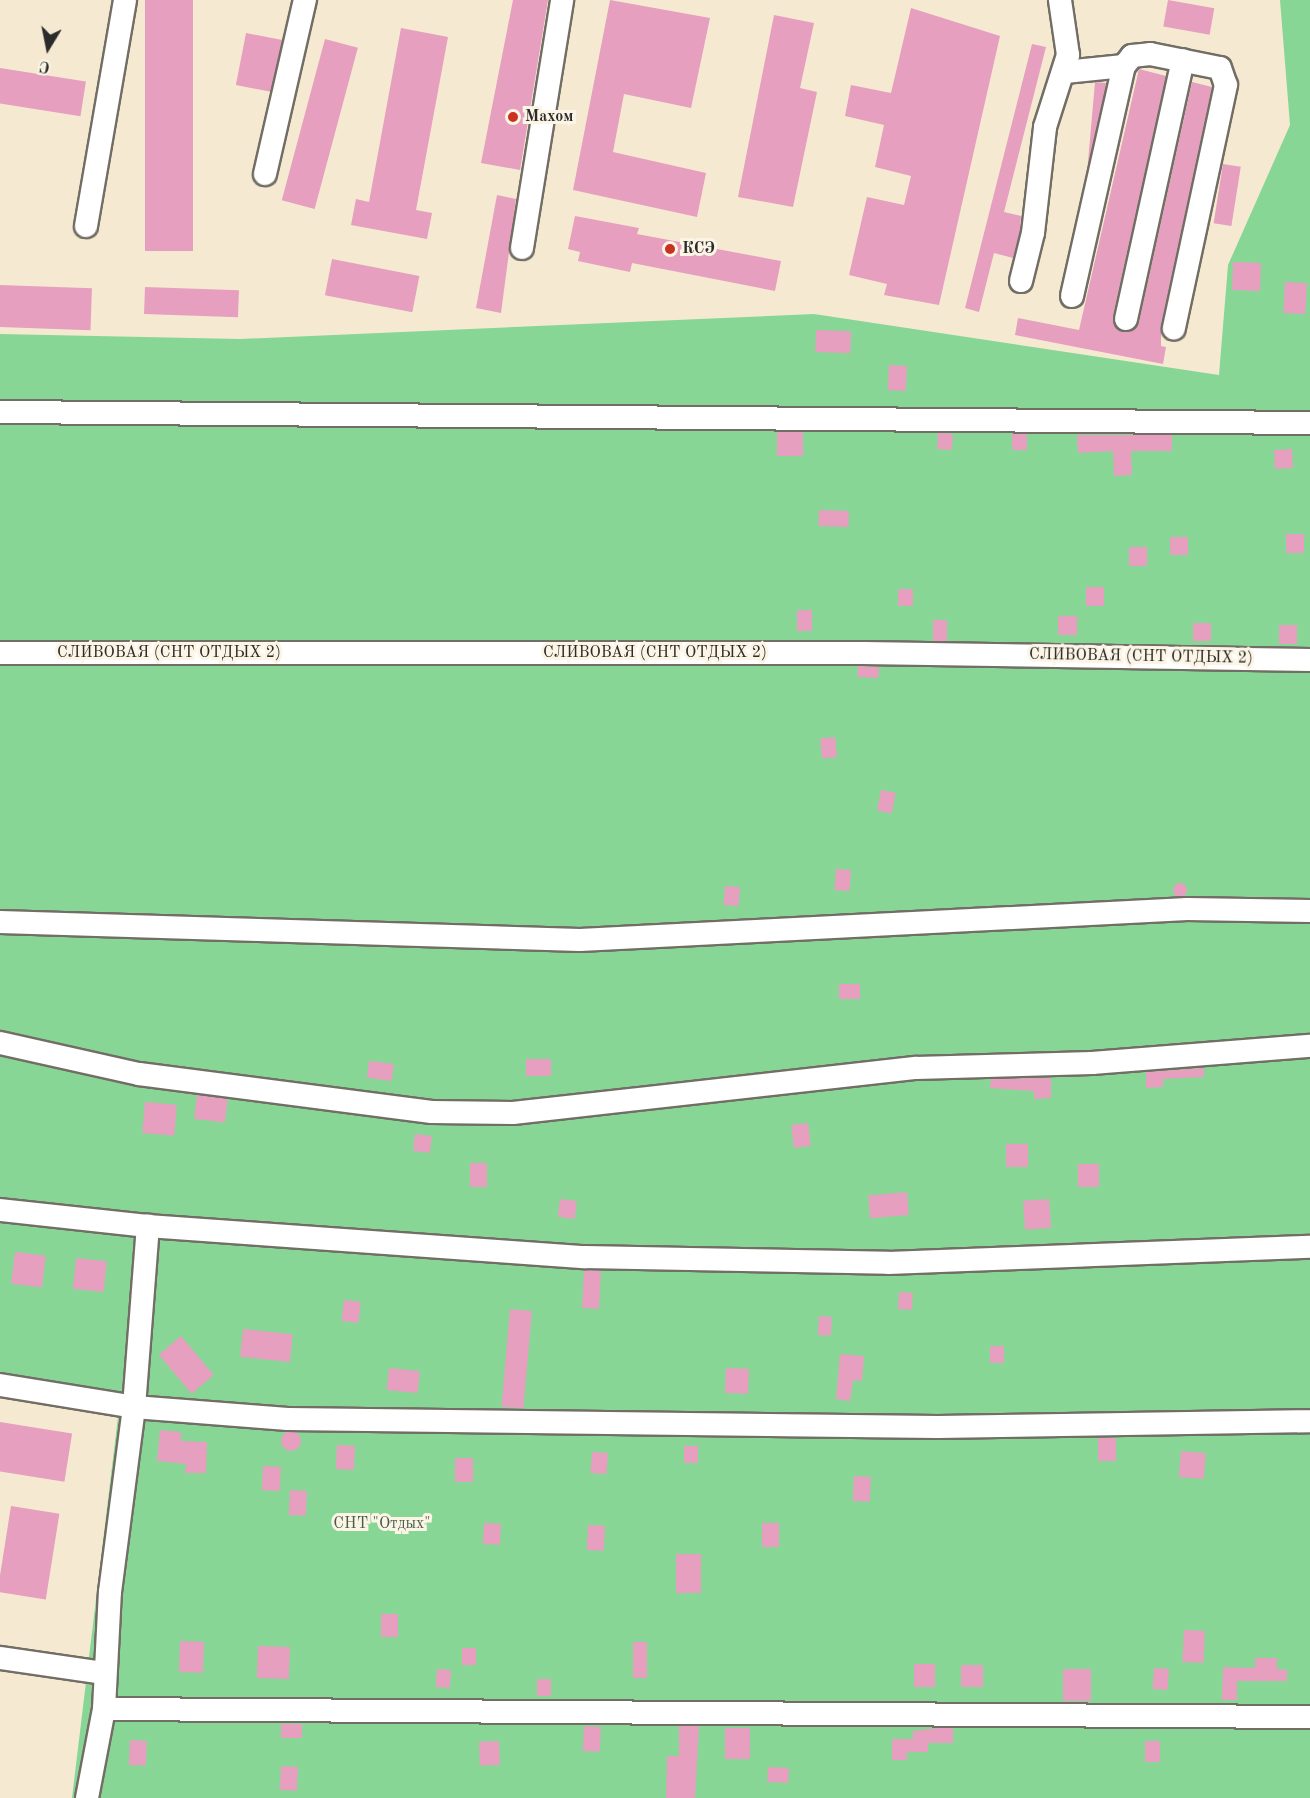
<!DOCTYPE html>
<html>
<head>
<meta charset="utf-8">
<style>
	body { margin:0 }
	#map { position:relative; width:1310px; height:1798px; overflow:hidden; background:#f5ead1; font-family:"Old Standard TT",serif }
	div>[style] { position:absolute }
	.green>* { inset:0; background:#87d696 }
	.building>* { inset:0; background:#e69fbf; transform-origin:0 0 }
	.round { border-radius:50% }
	.roads { filter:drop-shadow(2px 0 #726e65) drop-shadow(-2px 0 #726e65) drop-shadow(0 2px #726e65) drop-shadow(0 -2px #726e65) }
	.minor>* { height:22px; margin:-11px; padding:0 11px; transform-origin:11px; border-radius:11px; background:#fff }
	.dots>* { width:16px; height:16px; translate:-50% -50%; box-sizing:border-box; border:3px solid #fcf5e5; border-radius:50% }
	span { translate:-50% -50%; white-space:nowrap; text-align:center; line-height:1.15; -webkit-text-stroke:6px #fcf5e5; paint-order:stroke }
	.poi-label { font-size:16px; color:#2b2b2b; font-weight:700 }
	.left { translate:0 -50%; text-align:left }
	.street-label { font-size:16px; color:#2b2b2b }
	.park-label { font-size:16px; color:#475e4b }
	.north { position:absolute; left:18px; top:18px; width:60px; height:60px; -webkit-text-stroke:4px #fcf5e5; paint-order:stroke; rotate:190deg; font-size:16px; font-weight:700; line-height:24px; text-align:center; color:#2b2b2b }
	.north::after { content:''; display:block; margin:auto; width:21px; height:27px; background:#2b2b2b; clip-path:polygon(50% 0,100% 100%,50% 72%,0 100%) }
</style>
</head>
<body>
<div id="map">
	<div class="green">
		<div style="clip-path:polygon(1280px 0,1310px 0,1310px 1798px,72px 1798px,121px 1392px,0 1373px,0 334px,240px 339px,814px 314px,1219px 375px,1228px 265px,1290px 125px)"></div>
	</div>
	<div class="building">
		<div style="left:145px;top:0;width:48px;height:251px"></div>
		<div style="clip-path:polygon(513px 0,548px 0,520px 170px,481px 163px)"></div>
		<div style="clip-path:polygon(610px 0,710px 18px,691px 108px,624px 94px,613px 152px,706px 173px,697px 217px,573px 190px)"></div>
		<div style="left:1168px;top:0;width:47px;height:27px;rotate:10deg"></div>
		<div style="clip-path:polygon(911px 8px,1000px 36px,939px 305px,884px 295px,887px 284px,849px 275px,867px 197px,904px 205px,911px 176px,875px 167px,884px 125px,845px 116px,851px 85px,891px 93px)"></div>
		<div style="clip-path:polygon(774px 15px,814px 23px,800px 88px,817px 92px,793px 207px,738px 197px)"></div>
		<div style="clip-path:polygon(401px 28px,448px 37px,416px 210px,432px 213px,427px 239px,351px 225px,356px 199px,369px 202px)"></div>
		<div style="left:246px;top:33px;width:37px;height:53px;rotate:11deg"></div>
		<div style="left:325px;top:39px;width:34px;height:167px;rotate:15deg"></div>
		<div style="clip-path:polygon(1032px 44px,1046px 47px,1004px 212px,1021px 216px,1020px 231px,1013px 258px,994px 253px,979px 312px,965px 308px)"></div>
		<div style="left:0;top:68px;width:87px;height:35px;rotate:9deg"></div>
		<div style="clip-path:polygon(1139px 69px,1166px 76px,1113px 316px,1123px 332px,1139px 322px,1192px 82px,1212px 87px,1161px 325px,1161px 346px,1166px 347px,1163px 364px,1015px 335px,1018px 318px,1079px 330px)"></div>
		<div style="left:1095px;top:82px;width:11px;height:186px;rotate:5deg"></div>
		<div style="left:1223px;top:164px;width:18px;height:60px;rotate:9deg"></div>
		<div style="clip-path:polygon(497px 195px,516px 199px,501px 313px,476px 308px)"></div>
		<div style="clip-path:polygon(575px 216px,639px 228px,637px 234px,781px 261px,775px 291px,632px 263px,630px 272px,578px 261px,580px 252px,568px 249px)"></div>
		<div style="left:332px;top:259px;width:89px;height:37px;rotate:11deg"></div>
		<div style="left:1233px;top:262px;width:28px;height:28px;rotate:2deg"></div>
		<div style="left:1285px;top:282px;width:22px;height:31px;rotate:3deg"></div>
		<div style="left:0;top:285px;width:92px;height:42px;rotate:2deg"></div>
		<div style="left:145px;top:287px;width:94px;height:27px;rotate:2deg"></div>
		<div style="left:816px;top:330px;width:35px;height:22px;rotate:2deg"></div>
		<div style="left:889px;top:365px;width:18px;height:25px;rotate:3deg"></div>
		<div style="left:777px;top:432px;width:26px;height:24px"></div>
		<div style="left:938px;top:433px;width:15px;height:16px;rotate:4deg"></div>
		<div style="left:1012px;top:434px;width:15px;height:16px"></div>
		<div style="clip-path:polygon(1077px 435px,1172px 435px,1172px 451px,1131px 451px,1132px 475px,1114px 476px,1113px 451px,1078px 453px)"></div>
		<div style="left:1292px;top:449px;width:19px;height:18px;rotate:87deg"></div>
		<div style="left:819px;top:510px;width:30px;height:16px;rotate:2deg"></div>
		<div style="left:1286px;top:534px;width:18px;height:19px"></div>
		<div style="left:1170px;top:537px;width:18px;height:18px"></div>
		<div style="left:1129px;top:547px;width:18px;height:19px"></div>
		<div style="left:1086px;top:587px;width:18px;height:19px"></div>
		<div style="left:898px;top:589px;width:15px;height:17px"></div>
		<div style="left:797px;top:610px;width:15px;height:21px"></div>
		<div style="left:1058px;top:616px;width:19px;height:19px"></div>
		<div style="left:947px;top:620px;width:21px;height:14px;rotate:90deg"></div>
		<div style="left:1193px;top:623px;width:18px;height:18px"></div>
		<div style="left:1279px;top:625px;width:18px;height:19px"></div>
		<div style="left:858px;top:666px;width:21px;height:11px;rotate:3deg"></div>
		<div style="left:835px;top:737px;width:20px;height:15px;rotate:84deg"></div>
		<div style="left:881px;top:790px;width:15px;height:21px;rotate:11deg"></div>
		<div style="left:836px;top:869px;width:15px;height:21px;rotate:4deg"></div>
		<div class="round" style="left:1173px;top:883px;width:14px;height:14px"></div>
		<div style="left:725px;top:886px;width:15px;height:19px;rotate:4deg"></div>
		<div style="left:860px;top:984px;width:15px;height:21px;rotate:90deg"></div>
		<div style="left:526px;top:1059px;width:25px;height:17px"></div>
		<div style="left:369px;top:1061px;width:25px;height:17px;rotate:7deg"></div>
		<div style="clip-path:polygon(1204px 1068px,1204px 1077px,1163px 1079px,1163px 1087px,1146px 1088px,1146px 1072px)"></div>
		<div style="clip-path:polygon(1051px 1078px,1051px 1098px,1034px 1099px,1034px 1091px,990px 1088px,991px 1079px)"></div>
		<div style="left:197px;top:1095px;width:31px;height:24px;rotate:7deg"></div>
		<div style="left:145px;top:1102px;width:32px;height:31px;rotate:5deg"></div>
		<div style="left:808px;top:1123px;width:23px;height:17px;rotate:83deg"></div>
		<div style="left:415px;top:1134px;width:17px;height:17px;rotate:7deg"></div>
		<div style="left:1006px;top:1144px;width:22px;height:23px"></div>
		<div style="left:470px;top:1163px;width:17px;height:24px"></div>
		<div style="left:1078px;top:1164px;width:21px;height:23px"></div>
		<div style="left:907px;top:1192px;width:23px;height:39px;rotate:85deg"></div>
		<div style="left:560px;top:1199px;width:17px;height:18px;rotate:7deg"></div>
		<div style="left:1049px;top:1199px;width:29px;height:26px;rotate:86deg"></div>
		<div style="left:15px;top:1252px;width:31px;height:32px;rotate:7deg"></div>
		<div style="left:76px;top:1258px;width:31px;height:31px;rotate:6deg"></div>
		<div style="left:584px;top:1270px;width:17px;height:38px;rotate:3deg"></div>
		<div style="left:899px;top:1292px;width:14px;height:17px;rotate:4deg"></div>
		<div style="left:344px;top:1300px;width:17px;height:21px;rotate:7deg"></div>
		<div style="left:510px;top:1309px;width:22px;height:98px;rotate:5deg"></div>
		<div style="left:819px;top:1316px;width:13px;height:19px;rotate:4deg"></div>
		<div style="left:243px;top:1329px;width:50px;height:28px;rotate:6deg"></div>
		<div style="left:181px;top:1336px;width:51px;height:29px;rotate:50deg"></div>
		<div style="left:990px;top:1346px;width:14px;height:17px"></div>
		<div style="clip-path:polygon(840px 1354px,864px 1356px,862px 1381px,853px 1380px,850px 1401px,836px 1399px)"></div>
		<div style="left:389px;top:1368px;width:31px;height:22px;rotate:6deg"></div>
		<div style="left:726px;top:1368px;width:23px;height:25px;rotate:2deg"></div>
		<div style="left:0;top:1422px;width:73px;height:49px;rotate:9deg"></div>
		<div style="clip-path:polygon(160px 1430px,181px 1432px,181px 1441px,207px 1442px,206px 1473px,185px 1473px,186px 1464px,157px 1461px)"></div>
		<div class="round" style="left:281px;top:1431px;width:20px;height:20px"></div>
		<div style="left:1098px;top:1438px;width:18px;height:23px"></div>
		<div style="left:337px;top:1445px;width:18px;height:24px;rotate:3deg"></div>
		<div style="left:684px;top:1446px;width:14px;height:17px"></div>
		<div style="left:1181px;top:1451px;width:25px;height:26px;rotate:5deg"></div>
		<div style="left:592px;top:1452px;width:16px;height:21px;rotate:4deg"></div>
		<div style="left:455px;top:1458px;width:18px;height:24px"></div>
		<div style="left:263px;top:1466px;width:18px;height:24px;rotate:3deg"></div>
		<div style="left:854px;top:1476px;width:17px;height:25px;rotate:3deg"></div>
		<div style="left:290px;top:1490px;width:17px;height:25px;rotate:3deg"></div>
		<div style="left:11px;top:1506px;width:49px;height:87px;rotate:9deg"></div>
		<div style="left:484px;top:1523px;width:17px;height:21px;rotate:3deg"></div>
		<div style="left:762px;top:1523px;width:17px;height:24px"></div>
		<div style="left:588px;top:1525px;width:17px;height:25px;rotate:3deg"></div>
		<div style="left:676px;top:1554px;width:25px;height:39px"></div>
		<div style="left:381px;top:1614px;width:17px;height:23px"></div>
		<div style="left:1184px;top:1630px;width:21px;height:32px;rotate:3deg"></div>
		<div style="left:180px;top:1641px;width:24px;height:31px;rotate:2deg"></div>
		<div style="left:633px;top:1642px;width:14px;height:36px"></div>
		<div style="left:258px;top:1646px;width:32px;height:32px;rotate:2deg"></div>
		<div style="left:462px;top:1648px;width:14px;height:17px"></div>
		<div style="clip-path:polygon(1255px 1658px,1277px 1658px,1277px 1669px,1287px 1670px,1287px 1681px,1237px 1681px,1237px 1700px,1222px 1700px,1223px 1667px,1255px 1668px)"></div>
		<div style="left:914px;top:1664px;width:21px;height:23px"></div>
		<div style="left:961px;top:1665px;width:22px;height:22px"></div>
		<div style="left:1154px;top:1668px;width:15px;height:21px;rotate:4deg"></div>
		<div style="left:437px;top:1669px;width:14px;height:18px;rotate:4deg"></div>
		<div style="left:1063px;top:1669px;width:28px;height:32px"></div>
		<div style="left:537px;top:1679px;width:14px;height:17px"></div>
		<div style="left:281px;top:1724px;width:21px;height:14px"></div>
		<div style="left:584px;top:1726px;width:17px;height:25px;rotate:3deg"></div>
		<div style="clip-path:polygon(679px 1726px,699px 1726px,695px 1798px,666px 1798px,667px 1756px,679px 1756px)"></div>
		<div style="left:725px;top:1728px;width:25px;height:31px"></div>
		<div style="clip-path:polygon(938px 1728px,953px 1728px,953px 1743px,928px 1743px,928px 1752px,907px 1752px,907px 1760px,892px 1760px,892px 1739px,913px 1739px,913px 1731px)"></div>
		<div style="left:130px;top:1740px;width:17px;height:25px;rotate:3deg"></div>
		<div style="left:499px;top:1741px;width:24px;height:20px;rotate:88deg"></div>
		<div style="left:1145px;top:1741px;width:15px;height:21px"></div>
		<div style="left:281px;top:1766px;width:17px;height:24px;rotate:3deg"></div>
		<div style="left:768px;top:1767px;width:21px;height:15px;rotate:3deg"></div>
	</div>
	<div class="roads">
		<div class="minor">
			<div style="left:1065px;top:72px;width:59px;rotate:-5.8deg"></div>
			<div style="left:1124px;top:66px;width:13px;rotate:-51deg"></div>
			<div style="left:1132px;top:56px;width:18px;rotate:-6deg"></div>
			<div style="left:1150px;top:54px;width:71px;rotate:11.3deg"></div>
			<div style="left:1220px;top:68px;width:18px;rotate:71deg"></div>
			<div style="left:1226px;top:85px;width:249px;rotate:102.1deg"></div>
			<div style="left:265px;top:174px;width:179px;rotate:-77.1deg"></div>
			<div style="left:86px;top:226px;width:229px;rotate:-80.2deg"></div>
			<div style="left:522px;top:248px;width:251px;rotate:-80.8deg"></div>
			<div style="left:1021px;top:281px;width:49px;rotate:-76deg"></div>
			<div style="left:1033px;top:233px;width:107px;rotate:-83.5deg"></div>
			<div style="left:1045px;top:127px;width:76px;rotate:-72.3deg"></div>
			<div style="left:1068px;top:55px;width:56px;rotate:-98.3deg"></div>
			<div style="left:1072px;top:296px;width:236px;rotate:-77.3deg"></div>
			<div style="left:1126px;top:319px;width:265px;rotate:-77.6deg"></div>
			<div style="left:0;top:412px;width:1310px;rotate:0.48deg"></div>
			<div style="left:0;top:653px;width:863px"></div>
			<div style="left:863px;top:653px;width:447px;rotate:0.9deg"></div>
			<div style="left:0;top:922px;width:580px;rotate:1.78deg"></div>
			<div style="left:580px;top:940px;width:608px;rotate:-2.92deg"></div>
			<div style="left:1187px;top:909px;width:123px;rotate:0.9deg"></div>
			<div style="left:0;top:1043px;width:142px;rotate:12.6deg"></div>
			<div style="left:139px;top:1074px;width:295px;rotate:7.4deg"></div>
			<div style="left:432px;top:1112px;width:81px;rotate:0.7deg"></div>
			<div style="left:513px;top:1113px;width:406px;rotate:-6.4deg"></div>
			<div style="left:916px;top:1068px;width:176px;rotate:-1.6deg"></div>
			<div style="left:1092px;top:1063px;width:219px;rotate:-4.5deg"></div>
			<div style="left:0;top:1210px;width:149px;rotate:6.2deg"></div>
			<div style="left:148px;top:1226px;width:437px;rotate:4.1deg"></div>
			<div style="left:584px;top:1257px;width:304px;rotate:1.1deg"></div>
			<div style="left:888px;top:1263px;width:422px;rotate:-2.2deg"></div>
			<div style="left:0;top:1385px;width:136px;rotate:9.3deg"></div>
			<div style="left:134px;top:1407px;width:154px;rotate:4.5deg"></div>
			<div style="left:288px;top:1419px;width:650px;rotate:0.71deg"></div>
			<div style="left:938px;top:1427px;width:372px;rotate:-0.9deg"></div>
			<div style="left:0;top:1658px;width:105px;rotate:8.2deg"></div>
			<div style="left:104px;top:1709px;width:1206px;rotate:0.38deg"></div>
			<div style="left:87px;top:1798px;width:91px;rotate:-79.2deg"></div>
			<div style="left:104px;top:1709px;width:117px;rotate:-87.1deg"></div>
			<div style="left:110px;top:1592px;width:187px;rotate:-82.6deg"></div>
			<div style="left:134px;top:1407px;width:182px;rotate:-85.6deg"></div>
		</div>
	</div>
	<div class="dots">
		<div style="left:513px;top:117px;background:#c8321e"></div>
		<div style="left:670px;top:249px;background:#c8321e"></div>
	</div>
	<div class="poi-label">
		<span class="left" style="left:525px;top:117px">Махом</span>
		<span class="left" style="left:682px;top:249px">КСЭ</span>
	</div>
	<div class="street-label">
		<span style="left:169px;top:653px">СЛИВОВАЯ (СНТ ОТДЫХ 2)</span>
		<span style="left:655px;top:653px">СЛИВОВАЯ (СНТ ОТДЫХ 2)</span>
		<span style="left:1141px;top:657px;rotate:1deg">СЛИВОВАЯ (СНТ ОТДЫХ 2)</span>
	</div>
	<div class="park-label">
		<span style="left:382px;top:1524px">СНТ "Отдых"</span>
	</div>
	<div class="north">С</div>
</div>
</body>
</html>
